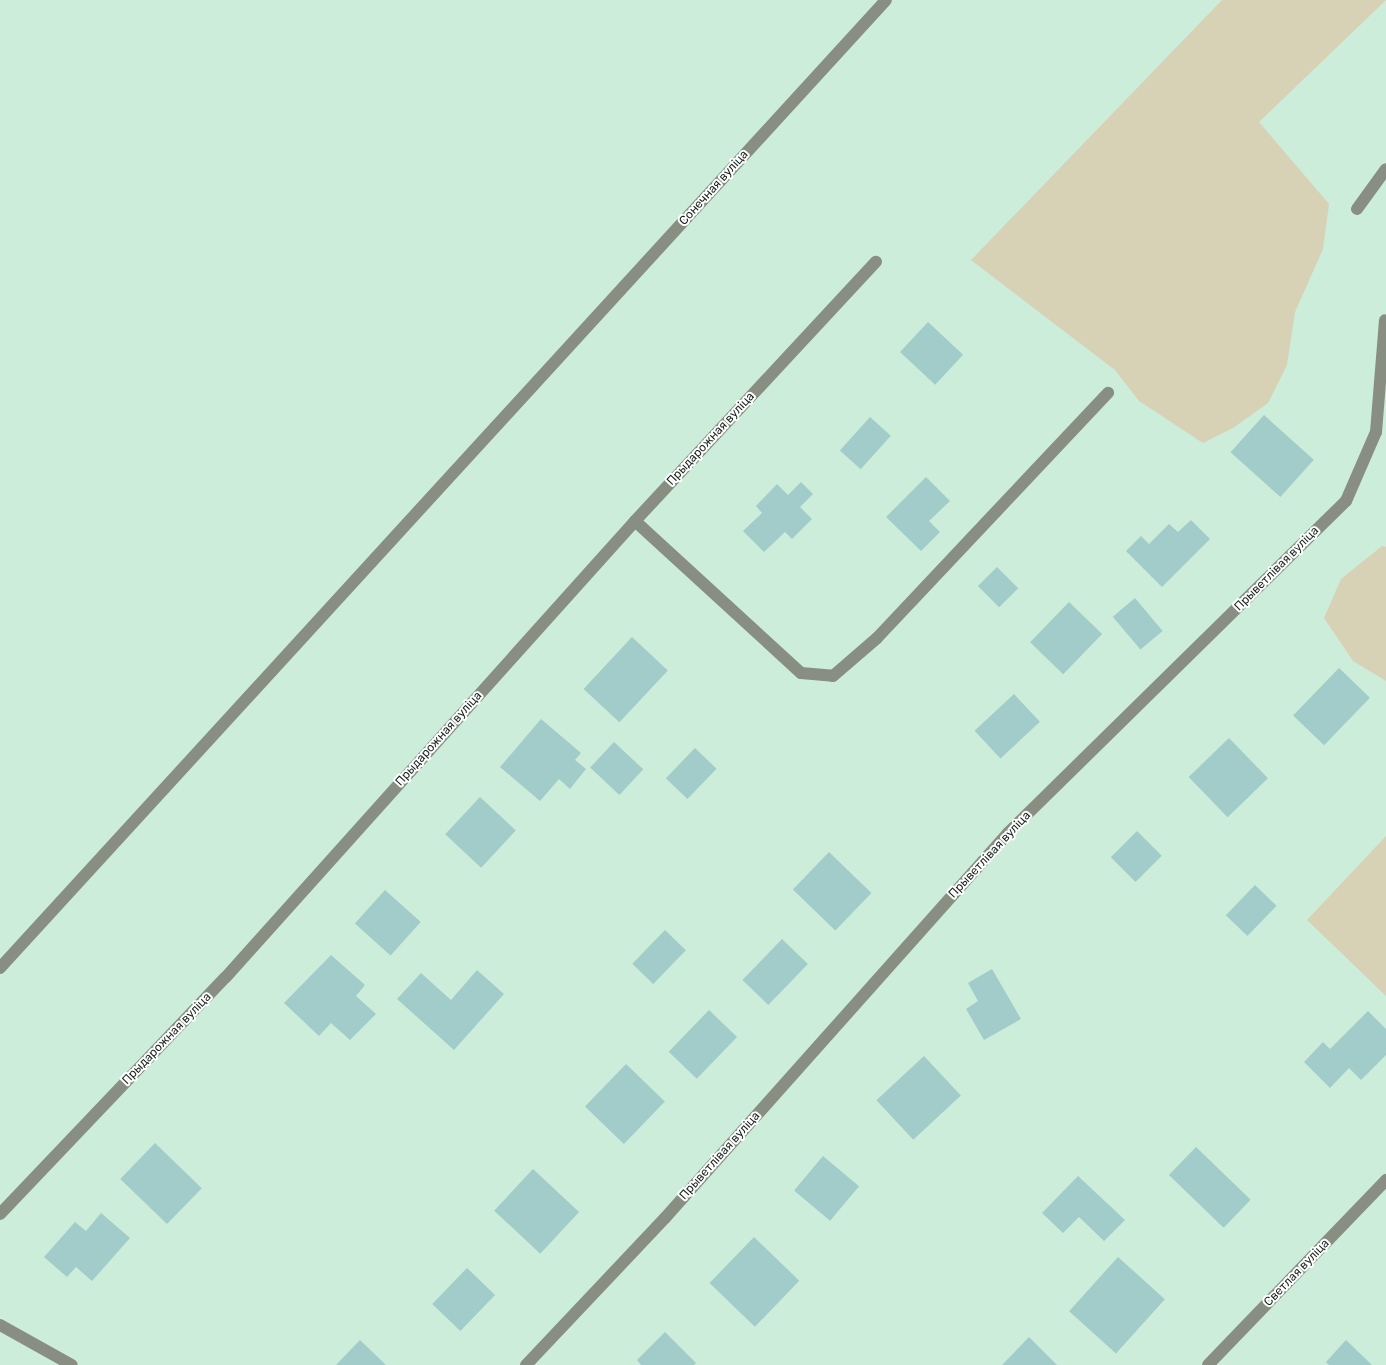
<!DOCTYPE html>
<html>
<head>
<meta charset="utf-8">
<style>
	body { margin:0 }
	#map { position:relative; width:1386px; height:1365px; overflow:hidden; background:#ccedd9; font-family:Rubik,sans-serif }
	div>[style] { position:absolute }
	.green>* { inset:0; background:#d7d1b6 }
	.building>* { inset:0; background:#a2ccc9; transform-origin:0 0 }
	.minor>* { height:12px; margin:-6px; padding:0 6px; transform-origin:6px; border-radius:6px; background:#888e82 }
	span { translate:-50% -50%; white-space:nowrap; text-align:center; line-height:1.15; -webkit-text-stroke:4px #fff; paint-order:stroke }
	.street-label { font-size:12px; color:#18241d }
</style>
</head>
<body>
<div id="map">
	<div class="green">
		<div style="clip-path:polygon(1222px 0,1386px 0,1259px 122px,1329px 204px,1323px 249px,1295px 312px,1287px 365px,1268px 403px,1233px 428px,1203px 443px,1139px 401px,1115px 370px,971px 260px)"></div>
		<div style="clip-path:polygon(1382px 546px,1386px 547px,1386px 681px,1353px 661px,1324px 618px,1341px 579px)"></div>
		<div style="clip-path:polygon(1386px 836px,1386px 996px,1307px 920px)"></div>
	</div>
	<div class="building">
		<div style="left:928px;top:322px;width:48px;height:41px;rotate:43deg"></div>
		<div style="left:1264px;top:415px;width:67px;height:50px;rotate:42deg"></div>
		<div style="left:870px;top:417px;width:28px;height:45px;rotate:42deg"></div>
		<div style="clip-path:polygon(926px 477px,950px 501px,929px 521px,940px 532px,921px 551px,886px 517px)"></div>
		<div style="clip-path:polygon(801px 482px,813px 494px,800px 507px,812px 519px,792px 539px,785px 532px,764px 552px,743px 531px,762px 513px,756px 506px,777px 484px,788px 495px)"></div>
		<div style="clip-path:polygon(1191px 520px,1210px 539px,1162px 587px,1126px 551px,1141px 536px,1149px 544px,1169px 524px,1178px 532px)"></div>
		<div style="left:997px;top:567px;width:30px;height:27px;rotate:45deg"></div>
		<div style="left:1135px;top:598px;width:43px;height:29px;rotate:50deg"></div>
		<div style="left:1069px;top:602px;width:46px;height:56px;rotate:44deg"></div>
		<div style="left:632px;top:637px;width:49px;height:71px;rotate:43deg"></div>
		<div style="left:1339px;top:668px;width:43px;height:66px;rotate:44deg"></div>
		<div style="left:1014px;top:694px;width:38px;height:54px;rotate:47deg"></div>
		<div style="clip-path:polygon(541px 719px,581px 753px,575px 760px,586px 769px,570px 789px,559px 779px,540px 801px,500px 767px)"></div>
		<div style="left:1229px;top:738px;width:56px;height:56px;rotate:46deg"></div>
		<div style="left:614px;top:742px;width:40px;height:35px;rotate:43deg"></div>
		<div style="left:695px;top:748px;width:30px;height:42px;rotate:44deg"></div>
		<div style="left:480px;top:797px;width:49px;height:51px;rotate:43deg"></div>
		<div style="left:1137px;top:831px;width:35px;height:37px;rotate:45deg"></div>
		<div style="left:829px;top:852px;width:59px;height:52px;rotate:44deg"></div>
		<div style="left:1255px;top:885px;width:30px;height:42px;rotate:44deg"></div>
		<div style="left:385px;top:890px;width:48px;height:45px;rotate:42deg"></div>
		<div style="left:665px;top:930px;width:29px;height:47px;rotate:44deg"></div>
		<div style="left:782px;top:939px;width:36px;height:57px;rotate:44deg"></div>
		<div style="clip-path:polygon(331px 955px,365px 985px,356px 996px,376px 1014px,350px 1040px,331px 1023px,319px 1036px,284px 1003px)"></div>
		<div style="clip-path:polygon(992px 969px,1021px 1019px,984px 1040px,966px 1009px,978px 1001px,968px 983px)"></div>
		<div style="clip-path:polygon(477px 970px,504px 994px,454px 1050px,397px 999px,421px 973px,451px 1000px)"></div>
		<div style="left:709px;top:1010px;width:39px;height:58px;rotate:44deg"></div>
		<div style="clip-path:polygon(1368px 1011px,1386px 1029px,1386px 1055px,1361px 1080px,1349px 1068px,1330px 1088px,1304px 1062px,1323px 1042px,1330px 1049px)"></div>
		<div style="left:924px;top:1056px;width:54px;height:65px;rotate:47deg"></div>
		<div style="left:626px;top:1064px;width:54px;height:59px;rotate:44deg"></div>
		<div style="left:155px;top:1143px;width:65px;height:50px;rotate:44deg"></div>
		<div style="left:1196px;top:1147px;width:76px;height:39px;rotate:44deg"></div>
		<div style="left:823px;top:1156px;width:47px;height:45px;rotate:40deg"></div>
		<div style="left:533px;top:1169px;width:63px;height:57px;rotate:43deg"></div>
		<div style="clip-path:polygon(1078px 1176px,1125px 1220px,1104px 1241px,1079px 1217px,1063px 1233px,1042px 1213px)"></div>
		<div style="clip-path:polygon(101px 1213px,130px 1238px,92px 1281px,76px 1267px,67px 1277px,44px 1257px,75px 1222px,86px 1231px)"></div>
		<div style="left:754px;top:1237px;width:63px;height:64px;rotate:44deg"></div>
		<div style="left:1118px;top:1257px;width:63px;height:73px;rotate:42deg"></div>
		<div style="left:467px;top:1268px;width:39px;height:50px;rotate:44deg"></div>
		<div style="clip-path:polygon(665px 1332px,696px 1363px,694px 1365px,641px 1365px,637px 1360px)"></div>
		<div style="clip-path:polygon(1029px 1337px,1057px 1365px,1002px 1365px)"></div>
		<div style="clip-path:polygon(360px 1340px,386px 1365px,336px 1365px)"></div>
		<div style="clip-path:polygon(1346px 1340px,1372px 1365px,1329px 1365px,1326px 1362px)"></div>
	</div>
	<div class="minor">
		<div style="left:1357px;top:209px;width:49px;rotate:-54.1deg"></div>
		<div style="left:635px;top:521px;width:225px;rotate:42.5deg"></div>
		<div style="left:801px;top:673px;width:32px;rotate:5deg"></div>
		<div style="left:833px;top:676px;width:58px;rotate:-40.8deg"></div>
		<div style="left:877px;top:638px;width:337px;rotate:-46.7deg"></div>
		<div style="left:0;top:968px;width:1312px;rotate:-47.53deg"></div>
		<div style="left:0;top:1214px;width:327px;rotate:-46.4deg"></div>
		<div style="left:226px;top:977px;width:613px;rotate:-48.11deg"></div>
		<div style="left:635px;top:521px;width:354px;rotate:-47.1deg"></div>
		<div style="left:0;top:1325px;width:82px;rotate:29.1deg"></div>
		<div style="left:526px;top:1365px;width:202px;rotate:-46.6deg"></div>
		<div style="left:665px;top:1218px;width:516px;rotate:-48.3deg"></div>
		<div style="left:1008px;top:833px;width:474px;rotate:-44.5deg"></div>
		<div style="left:1346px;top:501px;width:75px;rotate:-66.5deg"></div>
		<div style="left:1376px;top:432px;width:112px;rotate:-85.4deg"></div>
		<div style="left:1208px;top:1365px;width:257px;rotate:-46.1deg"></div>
	</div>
	<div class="street-label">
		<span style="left:714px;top:188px;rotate:-48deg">Сонечная вуліца</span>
		<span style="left:711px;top:439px;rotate:-47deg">Прыдарожная вуліца</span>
		<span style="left:1277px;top:569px;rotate:-45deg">Прыветлівая вуліца</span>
		<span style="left:439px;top:739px;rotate:-48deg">Прыдарожная вуліца</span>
		<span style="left:990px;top:855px;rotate:-47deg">Прыветлівая вуліца</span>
		<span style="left:167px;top:1039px;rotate:-46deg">Прыдарожная вуліца</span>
		<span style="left:720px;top:1156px;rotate:-48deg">Прыветлівая вуліца</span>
		<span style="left:1297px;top:1273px;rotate:-46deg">Светлая вуліца</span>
	</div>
</div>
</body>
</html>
